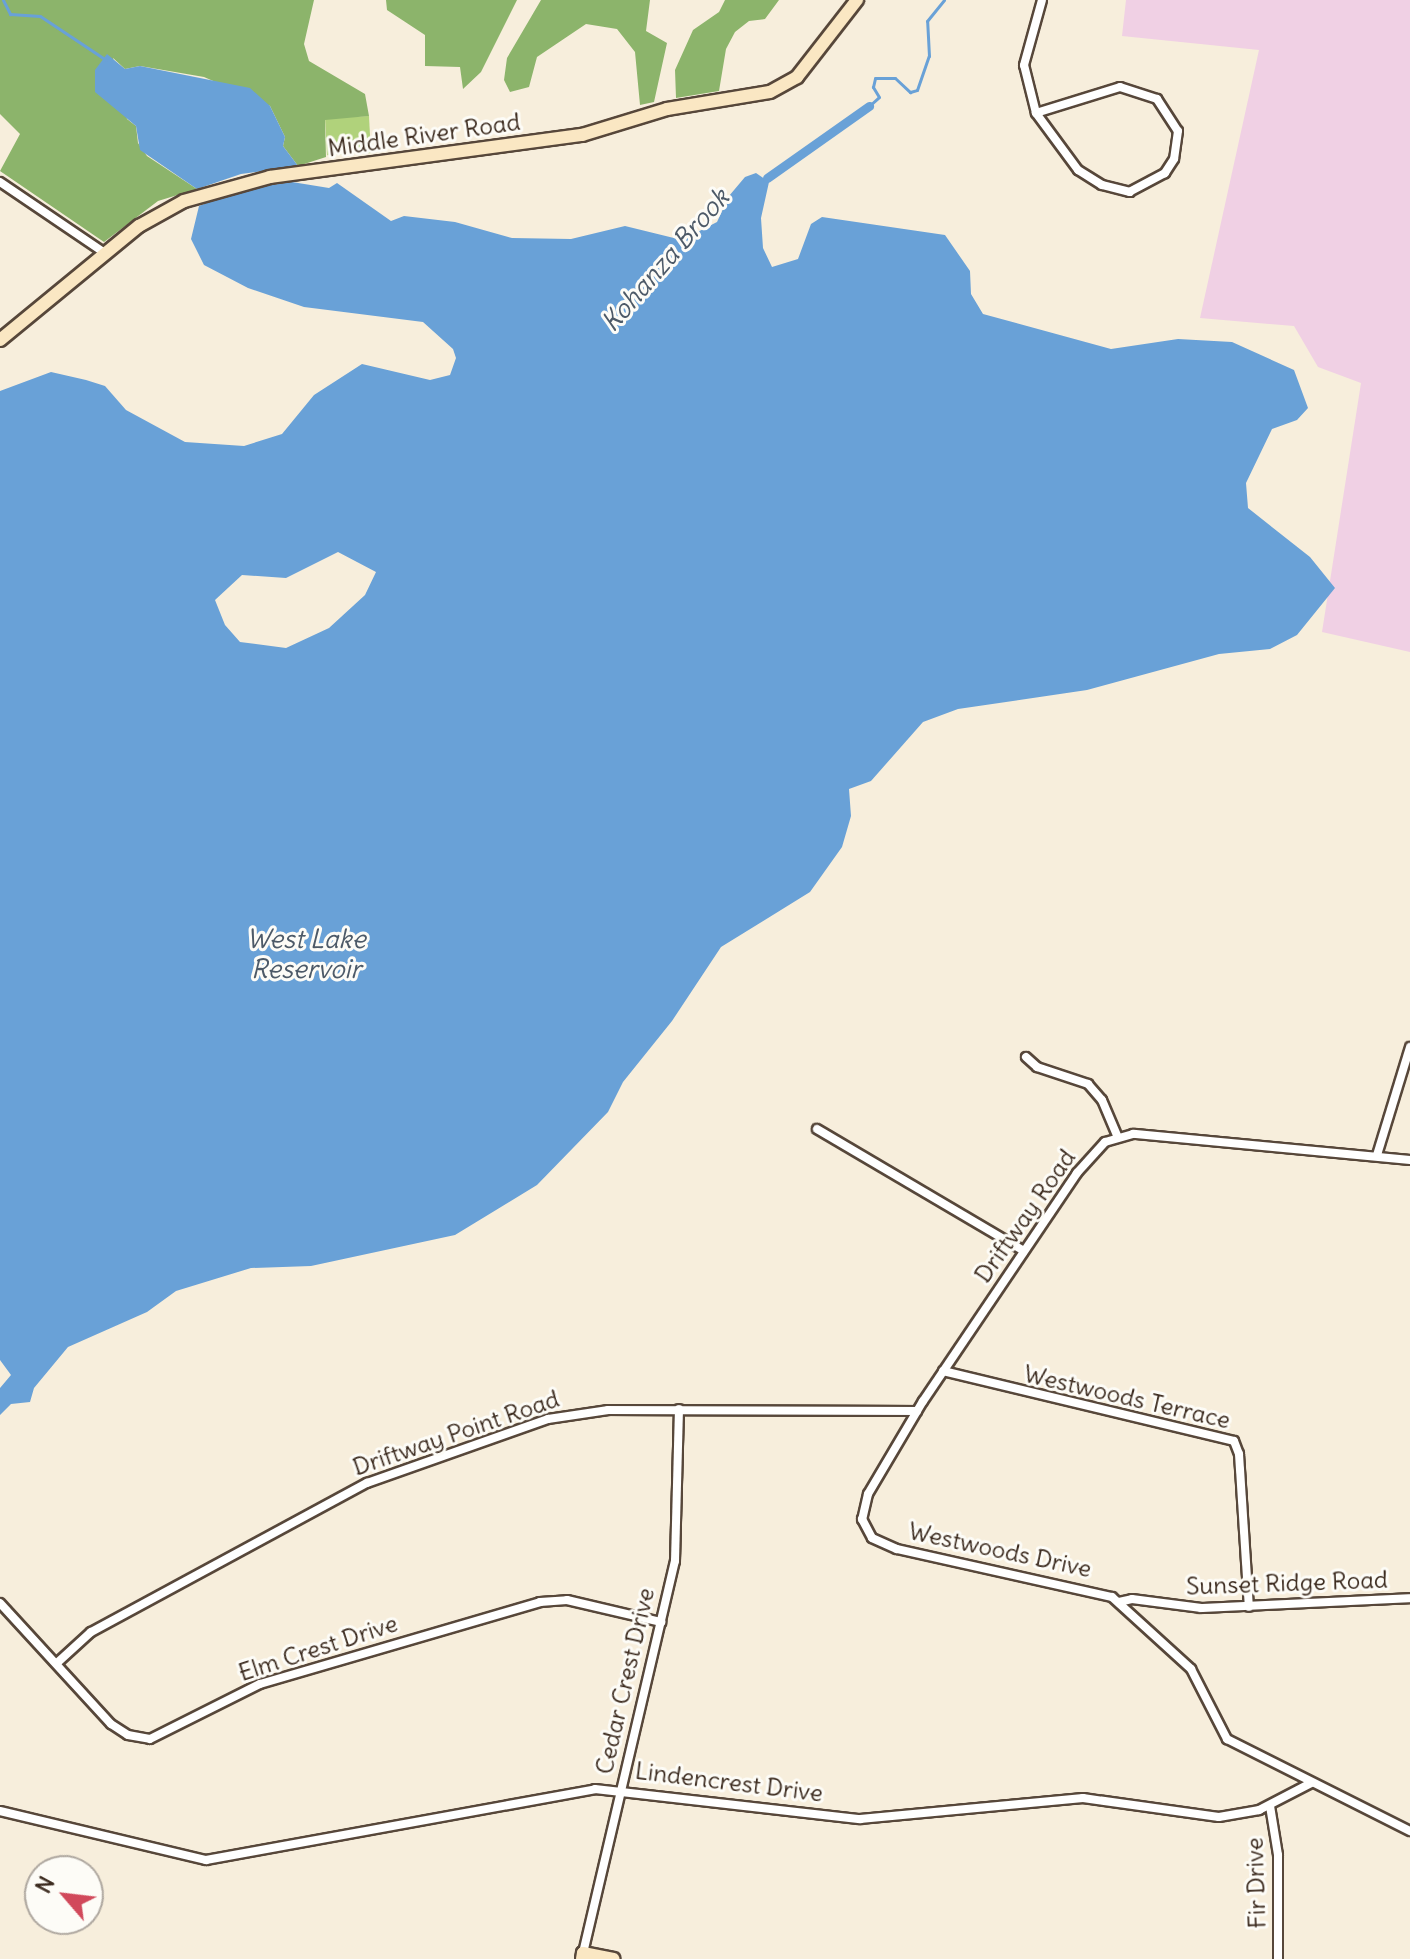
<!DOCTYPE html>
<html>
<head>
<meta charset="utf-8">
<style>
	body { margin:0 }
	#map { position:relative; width:1410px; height:1959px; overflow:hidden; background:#f7eedc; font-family:Delius,sans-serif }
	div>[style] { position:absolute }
	.built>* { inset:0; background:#f0d0e4 }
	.green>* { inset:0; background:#b0d27b; transform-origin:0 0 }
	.forest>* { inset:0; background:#8cb46b }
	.water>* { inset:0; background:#69a1d7 }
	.stream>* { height:3px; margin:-1.5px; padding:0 1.5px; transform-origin:1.5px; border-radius:1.5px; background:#69a1d7 }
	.canal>* { height:9px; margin:-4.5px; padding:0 4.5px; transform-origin:4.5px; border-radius:4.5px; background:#69a1d7 }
	.roads { filter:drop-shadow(2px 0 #57473a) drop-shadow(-2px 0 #57473a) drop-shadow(0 2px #57473a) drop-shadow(0 -2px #57473a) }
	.minor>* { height:8px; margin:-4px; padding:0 4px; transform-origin:4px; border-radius:4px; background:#fff }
	.secondary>* { height:12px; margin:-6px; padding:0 6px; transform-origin:6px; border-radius:6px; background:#fae7c3 }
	span { translate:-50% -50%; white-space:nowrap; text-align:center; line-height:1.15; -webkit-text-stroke:6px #fdfcf7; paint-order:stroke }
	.street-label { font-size:24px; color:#3b2a1e }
	.water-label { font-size:26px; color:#4d5a68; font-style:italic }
	.north { position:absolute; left:24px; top:1855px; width:80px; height:80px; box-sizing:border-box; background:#fdfcf7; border:2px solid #afa8a0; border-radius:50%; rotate:298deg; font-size:22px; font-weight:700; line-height:32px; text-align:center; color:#3b2a1e }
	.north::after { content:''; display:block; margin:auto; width:28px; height:36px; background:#d1495b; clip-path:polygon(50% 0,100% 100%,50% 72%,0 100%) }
</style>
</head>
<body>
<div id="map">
	<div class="built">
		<div style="clip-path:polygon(1126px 0,1410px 0,1410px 652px,1322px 632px,1361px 383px,1318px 367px,1294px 326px,1200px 318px,1259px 50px,1122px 36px)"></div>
	</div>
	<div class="green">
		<div style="left:369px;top:116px;width:37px;height:44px;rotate:87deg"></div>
	</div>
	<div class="forest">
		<div style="clip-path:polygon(0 0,314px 0,304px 44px,309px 61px,365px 94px,369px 116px,325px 120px,326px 157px,298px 166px,283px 146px,285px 137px,270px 106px,204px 77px,140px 66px,125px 69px,113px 58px,127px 119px,136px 126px,138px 143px,147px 156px,197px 189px,158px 201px,104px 242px,0 171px,20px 134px,0 114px)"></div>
		<div style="clip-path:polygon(386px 0,517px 0,481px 72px,463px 89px,460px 67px,425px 66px,425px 35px,387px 10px)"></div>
		<div style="clip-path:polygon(541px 0,650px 0,646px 31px,667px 43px,654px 102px,640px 105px,635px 52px,617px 29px,586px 24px,537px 57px,529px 87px,510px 92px,504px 80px,507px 58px)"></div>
		<div style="clip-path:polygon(725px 0,779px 0,765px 19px,749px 21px,735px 32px,726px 49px,719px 91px,676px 98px,675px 70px,693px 30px,719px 12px)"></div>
	</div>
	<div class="water">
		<div style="clip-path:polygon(107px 54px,125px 69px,140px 66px,250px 88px,270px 106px,285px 137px,283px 146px,298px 166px,241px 174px,197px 189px,140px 150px,136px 126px,95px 92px,95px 70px)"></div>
		<div style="clip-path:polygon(evenodd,756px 173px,769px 182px,761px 218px,763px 248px,772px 267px,798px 259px,811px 224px,822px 217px,945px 235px,970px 271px,971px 294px,983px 314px,1111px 349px,1178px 339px,1232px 342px,1294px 370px,1308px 408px,1297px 420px,1272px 429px,1246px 483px,1248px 508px,1310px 557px,1335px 588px,1297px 635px,1270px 649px,1219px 654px,1087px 690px,958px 709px,923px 722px,871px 781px,849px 789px,851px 816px,842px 847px,810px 892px,721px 947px,672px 1021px,623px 1082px,608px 1112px,537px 1185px,455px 1235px,311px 1266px,251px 1268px,176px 1291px,147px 1312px,68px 1347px,34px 1388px,30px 1402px,11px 1404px,0 1415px,0 1388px,11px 1375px,0 1360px,0 391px,51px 372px,86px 380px,105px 386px,126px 410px,185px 442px,244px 446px,282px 434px,314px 395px,362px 364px,430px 380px,450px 375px,456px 358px,453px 349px,423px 322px,304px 307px,248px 288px,204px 265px,191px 239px,199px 206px,243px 189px,292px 182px,329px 188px,337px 183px,391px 221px,404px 216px,455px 222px,512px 238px,571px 239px,625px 226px,682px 240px,717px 222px,729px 196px,745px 177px,756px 173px,338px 552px,376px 572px,365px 595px,329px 628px,286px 648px,240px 642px,225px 625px,215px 600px,242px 575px,286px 578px,338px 552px)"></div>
	</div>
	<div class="stream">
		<div style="left:3px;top:0;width:16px;rotate:63deg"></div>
		<div style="left:10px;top:14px;width:30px;rotate:4deg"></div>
		<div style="left:40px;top:16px;width:79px;rotate:33.7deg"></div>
		<div style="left:869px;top:106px;width:13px;rotate:-42deg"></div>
		<div style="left:879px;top:97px;width:12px;rotate:-121deg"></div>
		<div style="left:873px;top:87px;width:9px;rotate:-77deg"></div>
		<div style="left:875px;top:78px;width:20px"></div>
		<div style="left:895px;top:78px;width:21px;rotate:43deg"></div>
		<div style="left:910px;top:92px;width:7px;rotate:-16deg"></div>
		<div style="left:917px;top:90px;width:36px;rotate:-71deg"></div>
		<div style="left:929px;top:56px;width:35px;rotate:-93deg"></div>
		<div style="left:927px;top:21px;width:27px;rotate:-51deg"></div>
	</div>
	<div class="canal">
		<div style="left:767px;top:178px;width:125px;rotate:-35.2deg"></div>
	</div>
	<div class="roads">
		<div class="minor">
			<div style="left:1120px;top:87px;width:39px;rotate:18deg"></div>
			<div style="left:1157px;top:99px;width:38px;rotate:57deg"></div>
			<div style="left:1178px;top:131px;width:28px;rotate:98deg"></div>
			<div style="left:1174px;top:159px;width:17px;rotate:123deg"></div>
			<div style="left:1165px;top:173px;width:40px;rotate:152deg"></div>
			<div style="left:1130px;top:192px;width:29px;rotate:-166deg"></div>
			<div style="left:1102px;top:185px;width:28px;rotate:-148deg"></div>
			<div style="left:1078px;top:170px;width:71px;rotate:-126.4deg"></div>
			<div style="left:1036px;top:113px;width:88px;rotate:-17.2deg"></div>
			<div style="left:1036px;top:113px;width:49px;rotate:-104deg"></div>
			<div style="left:1024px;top:65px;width:67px;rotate:-74.5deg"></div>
			<div style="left:0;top:182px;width:127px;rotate:34.1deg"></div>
			<div style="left:1026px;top:1057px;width:15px;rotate:42deg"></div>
			<div style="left:1037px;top:1067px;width:54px;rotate:18.4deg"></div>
			<div style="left:1088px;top:1084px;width:21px;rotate:49deg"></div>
			<div style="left:1102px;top:1100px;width:39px;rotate:67deg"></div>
			<div style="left:817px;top:1129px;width:240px;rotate:30.5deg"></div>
			<div style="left:1377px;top:1155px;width:113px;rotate:-73deg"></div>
			<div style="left:1410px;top:1160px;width:278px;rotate:-174.6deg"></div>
			<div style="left:1133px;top:1134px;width:29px;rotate:164deg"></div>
			<div style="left:1105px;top:1142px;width:42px;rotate:132.1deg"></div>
			<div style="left:1077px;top:1173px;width:275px;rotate:124deg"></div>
			<div style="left:923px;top:1401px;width:108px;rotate:120.6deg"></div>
			<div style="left:868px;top:1494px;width:26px;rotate:103deg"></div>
			<div style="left:862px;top:1519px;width:21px;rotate:62deg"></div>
			<div style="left:872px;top:1538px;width:27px;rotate:24deg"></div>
			<div style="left:897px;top:1549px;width:220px;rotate:12.6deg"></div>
			<div style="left:1112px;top:1597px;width:107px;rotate:42.3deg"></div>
			<div style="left:1191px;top:1669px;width:79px;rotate:62.8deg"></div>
			<div style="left:1227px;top:1739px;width:205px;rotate:26.7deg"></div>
			<div style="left:943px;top:1371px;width:299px;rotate:13.5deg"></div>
			<div style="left:1234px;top:1441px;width:14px;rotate:69deg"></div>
			<div style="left:1239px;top:1454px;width:153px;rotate:86.3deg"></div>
			<div style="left:1119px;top:1602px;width:13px;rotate:-13deg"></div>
			<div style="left:1132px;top:1599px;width:70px;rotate:7.4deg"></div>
			<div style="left:1201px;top:1608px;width:209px;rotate:-2.7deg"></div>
			<div style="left:0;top:1603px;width:164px;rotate:47.5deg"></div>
			<div style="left:111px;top:1724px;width:20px;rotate:33deg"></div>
			<div style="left:128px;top:1735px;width:22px;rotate:10deg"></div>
			<div style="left:150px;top:1739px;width:123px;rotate:-26.6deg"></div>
			<div style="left:260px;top:1684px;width:292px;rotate:-16.3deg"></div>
			<div style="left:540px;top:1602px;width:27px;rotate:-4deg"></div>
			<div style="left:567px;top:1600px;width:97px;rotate:13.2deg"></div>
			<div style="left:57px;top:1663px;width:46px;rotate:-42.4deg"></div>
			<div style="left:91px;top:1632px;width:314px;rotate:-28.4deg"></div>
			<div style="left:367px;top:1483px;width:192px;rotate:-19.5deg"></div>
			<div style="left:548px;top:1419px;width:61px;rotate:-8.5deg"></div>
			<div style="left:608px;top:1410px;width:309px;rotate:0.2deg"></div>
			<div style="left:1270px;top:1806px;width:50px;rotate:80.7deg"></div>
			<div style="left:1278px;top:1855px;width:104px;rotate:90deg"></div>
			<div style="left:0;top:1811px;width:212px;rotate:13.4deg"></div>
			<div style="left:206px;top:1860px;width:395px;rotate:-10.3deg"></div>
			<div style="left:595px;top:1789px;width:267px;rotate:6.5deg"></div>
			<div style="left:860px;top:1819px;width:224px;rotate:-5.4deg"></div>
			<div style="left:1083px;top:1798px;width:137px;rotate:8deg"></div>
			<div style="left:1219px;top:1817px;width:41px;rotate:-9.9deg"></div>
			<div style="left:1259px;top:1810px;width:59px;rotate:-27.4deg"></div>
			<div style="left:583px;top:1953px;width:403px;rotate:-76.8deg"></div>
			<div style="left:675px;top:1561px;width:152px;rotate:-88.5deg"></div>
		</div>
		<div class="secondary">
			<div style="left:0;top:340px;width:180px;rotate:-39.4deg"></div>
			<div style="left:139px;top:226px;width:51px;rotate:-29.1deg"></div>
			<div style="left:184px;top:201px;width:89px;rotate:-15.6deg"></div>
			<div style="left:270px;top:177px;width:315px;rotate:-7.7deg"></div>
			<div style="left:582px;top:135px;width:89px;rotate:-17deg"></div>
			<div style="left:667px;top:109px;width:104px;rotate:-9.4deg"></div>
			<div style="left:770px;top:92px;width:31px;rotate:-29deg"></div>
			<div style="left:797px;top:77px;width:98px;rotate:-52.1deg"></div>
			<div style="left:582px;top:1959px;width:6px;rotate:-81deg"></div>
			<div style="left:583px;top:1953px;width:31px;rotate:11deg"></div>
		</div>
	</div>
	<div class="street-label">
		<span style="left:424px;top:135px;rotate:-8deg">Middle River Road</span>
		<span style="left:1025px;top:1216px;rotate:-55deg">Driftway Road</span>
		<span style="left:1127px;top:1397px;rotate:13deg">Westwoods Terrace</span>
		<span style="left:456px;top:1433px;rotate:-19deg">Driftway Point Road</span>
		<span style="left:1000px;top:1550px;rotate:12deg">Westwoods Drive</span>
		<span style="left:1287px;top:1583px;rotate:-2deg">Sunset Ridge Road</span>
		<span style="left:318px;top:1648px;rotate:-18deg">Elm Crest Drive</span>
		<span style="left:625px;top:1681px;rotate:-77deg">Cedar Crest Drive</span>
		<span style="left:729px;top:1782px;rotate:7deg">Lindencrest Drive</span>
		<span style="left:1256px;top:1883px;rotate:-92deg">Fir Drive</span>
	</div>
	<div class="water-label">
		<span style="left:665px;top:260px;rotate:-49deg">Kohanza Brook</span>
		<span style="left:306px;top:954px">West Lake<br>Reservoir</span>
	</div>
	<div class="north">N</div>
</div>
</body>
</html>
